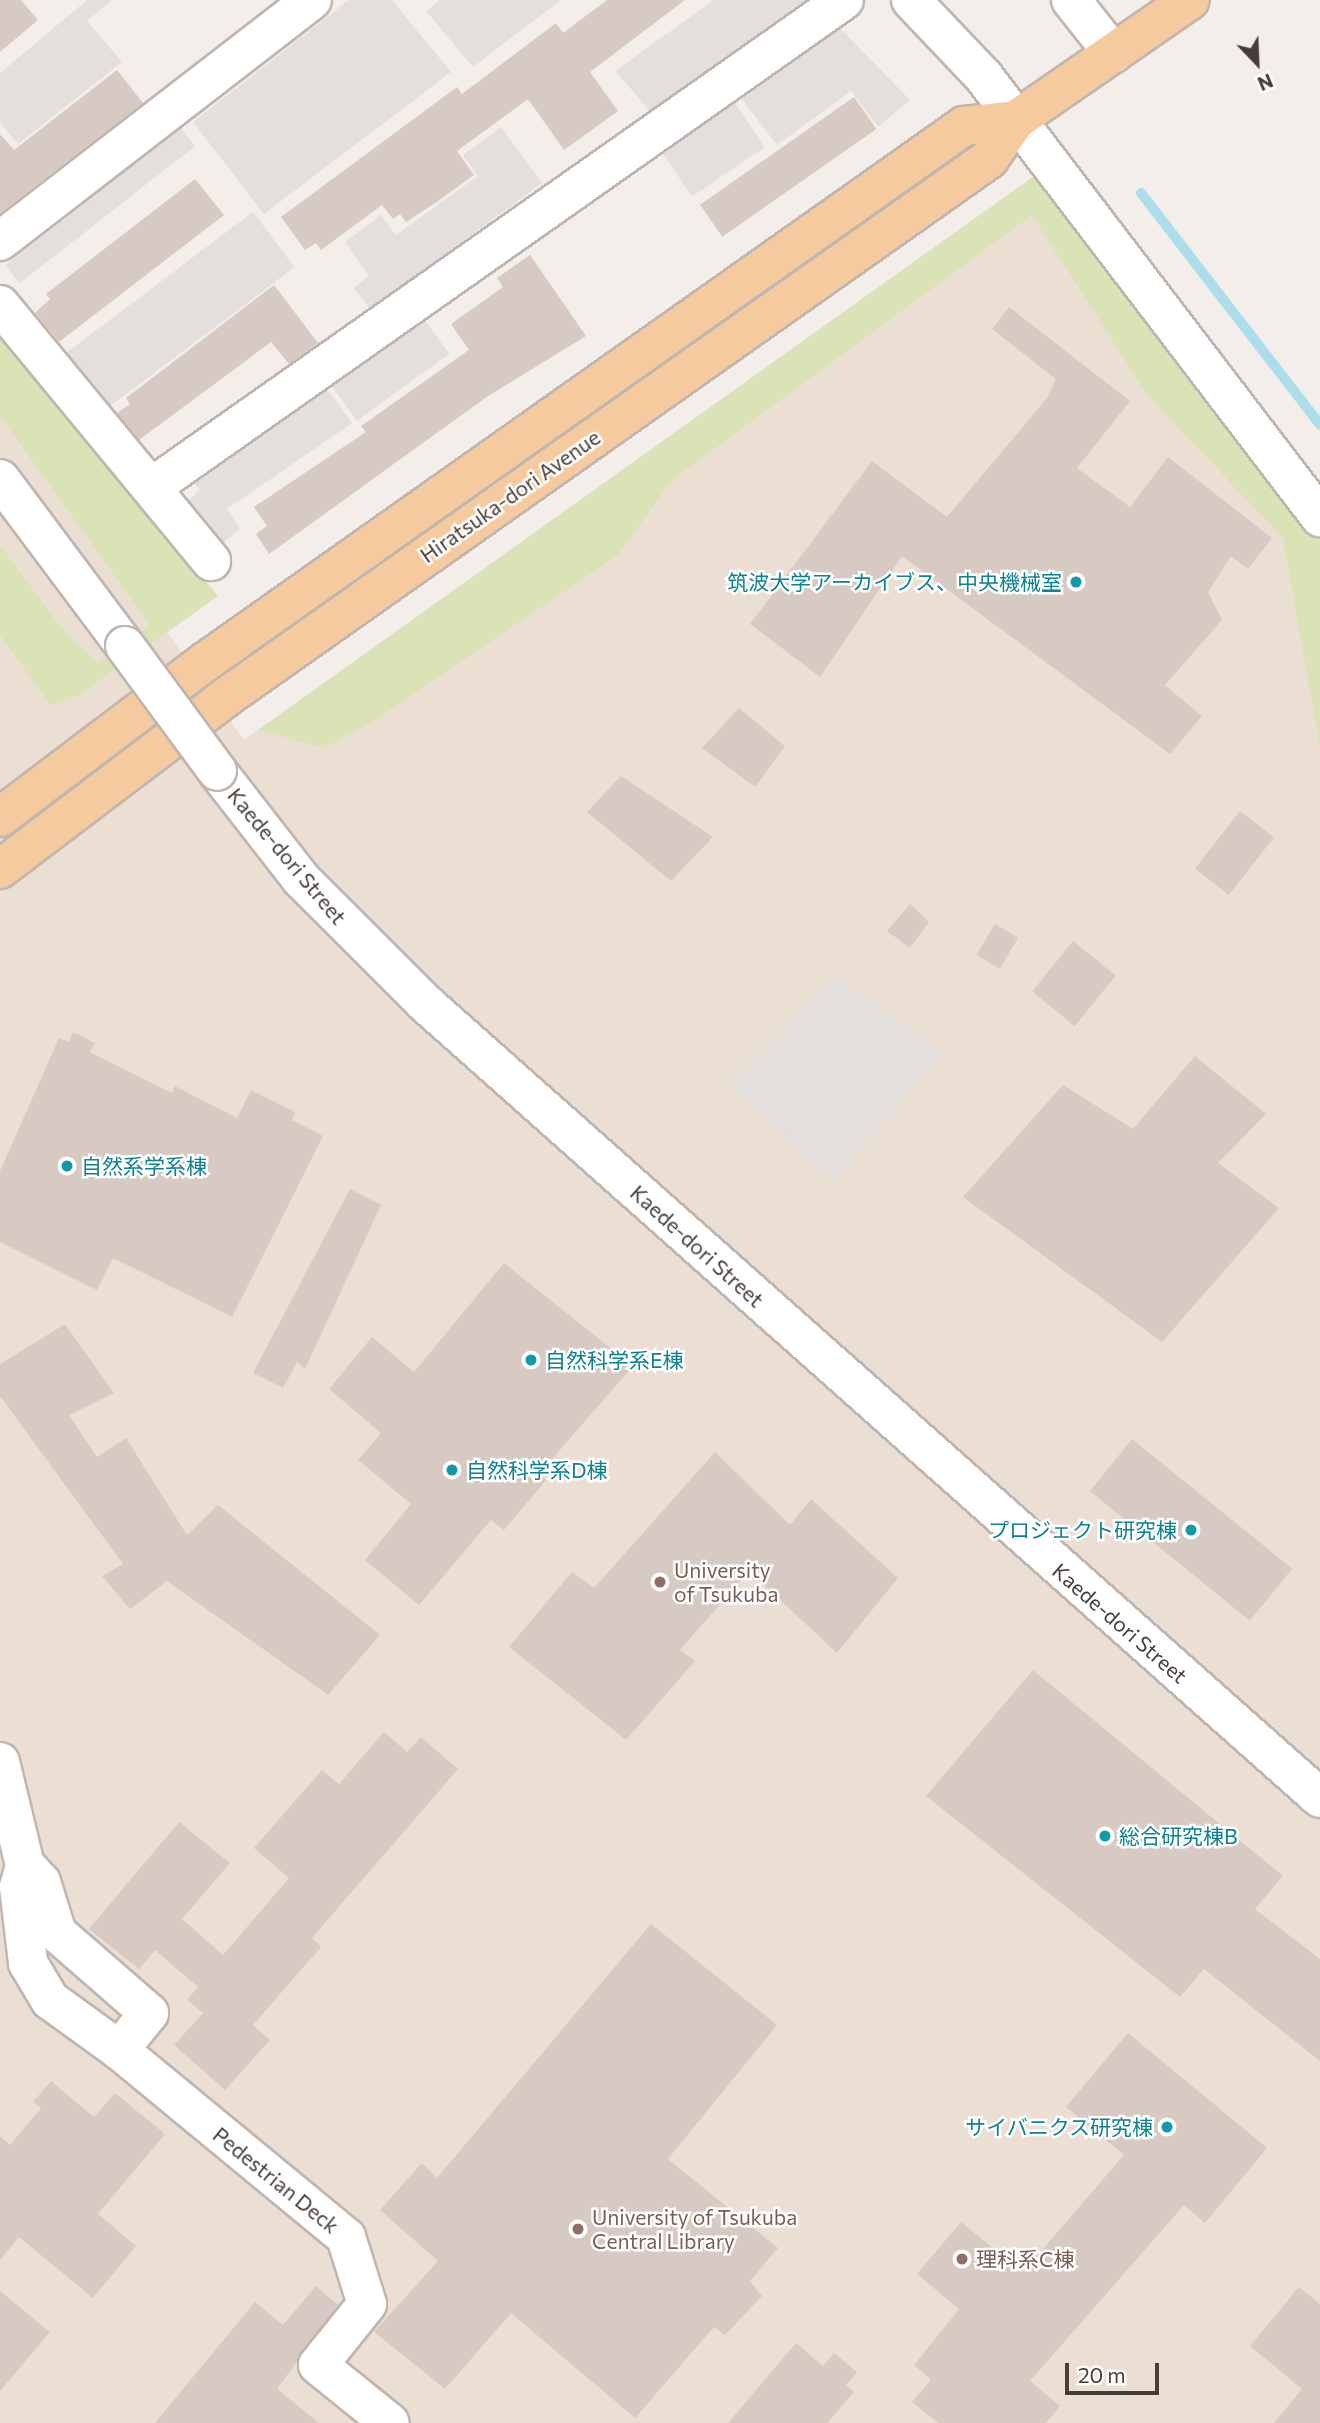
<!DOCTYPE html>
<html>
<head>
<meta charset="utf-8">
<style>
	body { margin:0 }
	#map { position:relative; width:1320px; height:2423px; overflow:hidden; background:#f3eee9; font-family:Commissioner,"Noto Sans JP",sans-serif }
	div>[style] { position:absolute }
	.education>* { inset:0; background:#ebdfd4 }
	.green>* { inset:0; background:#d9e3b5 }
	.parking>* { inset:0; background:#e2dfdd; transform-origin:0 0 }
	.stream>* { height:10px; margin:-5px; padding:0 5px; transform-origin:5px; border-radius:5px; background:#abdeea }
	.building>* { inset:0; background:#d6cac2; transform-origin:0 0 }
	.roads { filter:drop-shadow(2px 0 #c0b6af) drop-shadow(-2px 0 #c0b6af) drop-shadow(0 2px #c0b6af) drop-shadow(0 -2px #c0b6af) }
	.minor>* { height:38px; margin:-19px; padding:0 19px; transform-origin:19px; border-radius:19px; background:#fff }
	.major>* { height:38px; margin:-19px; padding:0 19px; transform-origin:19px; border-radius:19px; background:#f5ca9f }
	.bridges { filter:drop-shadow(2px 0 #c0b6af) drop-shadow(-2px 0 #c0b6af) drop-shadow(0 2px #c0b6af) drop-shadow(0 -2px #c0b6af) }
	.minor-bridge>* { height:38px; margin:-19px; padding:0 19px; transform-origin:19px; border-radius:19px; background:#fff }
	.dots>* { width:19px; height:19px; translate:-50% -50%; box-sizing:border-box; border:4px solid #fff; border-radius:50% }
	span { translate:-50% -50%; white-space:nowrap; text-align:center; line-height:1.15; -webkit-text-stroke:5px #fff; paint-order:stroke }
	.street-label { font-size:21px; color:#463d38 }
	.culture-label { font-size:21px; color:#0d838f }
	.right { translate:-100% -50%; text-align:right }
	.left { translate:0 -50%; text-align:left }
	.education-label { font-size:21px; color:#785e54 }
	.north { position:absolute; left:1222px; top:28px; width:70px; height:70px; -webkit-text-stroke:5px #fff; paint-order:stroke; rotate:157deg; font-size:19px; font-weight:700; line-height:28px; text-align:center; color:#463d38 }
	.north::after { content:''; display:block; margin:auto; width:24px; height:32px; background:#463d38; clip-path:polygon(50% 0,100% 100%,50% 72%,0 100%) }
	.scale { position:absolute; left:1065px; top:2363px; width:94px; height:32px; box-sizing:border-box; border:4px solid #463d38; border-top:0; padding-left:9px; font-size:21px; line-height:24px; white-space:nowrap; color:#463d38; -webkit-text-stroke:5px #fff; paint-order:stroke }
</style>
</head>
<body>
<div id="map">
	<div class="education">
		<div style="clip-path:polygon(1033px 177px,1320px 534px,1320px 2423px,0 2423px,0 397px,244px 740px)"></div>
	</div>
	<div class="green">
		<div style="clip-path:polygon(1033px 177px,1320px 534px,1320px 748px,1283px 538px,1147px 395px,1032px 215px,672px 480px,618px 555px,371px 723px,324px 748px,258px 730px)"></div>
		<div style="clip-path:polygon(0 328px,218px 596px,79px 695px,51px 706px,0 635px,0 545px,63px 630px,98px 664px,150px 625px,0 416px)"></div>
	</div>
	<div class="parking">
		<div style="clip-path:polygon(87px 0,112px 0,87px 21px,122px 62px,18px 144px,0 123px,0 73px)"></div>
		<div style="clip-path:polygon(349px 0,392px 0,451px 72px,264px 214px,193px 122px)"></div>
		<div style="clip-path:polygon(440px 0,561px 0,473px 67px,426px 11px)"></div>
		<div style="clip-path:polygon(714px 0,810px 0,651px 112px,615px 71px)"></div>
		<div style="clip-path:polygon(838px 26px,910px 100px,878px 127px,851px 91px,777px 145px,740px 97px)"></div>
		<div style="left:733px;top:100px;width:57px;height:88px;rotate:56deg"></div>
		<div style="clip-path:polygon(501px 127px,542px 183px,370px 309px,354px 288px,369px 276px,345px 242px,381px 215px,396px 235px,478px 176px,463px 155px)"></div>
		<div style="left:181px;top:128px;width:23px;height:223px;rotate:52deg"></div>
		<div style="left:253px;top:212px;width:69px;height:234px;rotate:53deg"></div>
		<div style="left:421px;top:315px;width:48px;height:114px;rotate:54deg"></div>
		<div style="clip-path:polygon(325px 386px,352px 423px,227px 509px,240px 529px,220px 545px,186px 502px,200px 490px,190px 477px)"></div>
		<div style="clip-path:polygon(836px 976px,943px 1053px,834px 1180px,728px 1085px)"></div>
	</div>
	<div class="stream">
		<div style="left:1141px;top:193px;width:293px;rotate:52.3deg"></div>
	</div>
	<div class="building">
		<div style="clip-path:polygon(0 0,21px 0,38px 20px,0 52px)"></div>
		<div style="clip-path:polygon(607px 0,685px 0,590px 72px,618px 111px,564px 150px,528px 99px,457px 151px,474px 175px,438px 201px,406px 222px,400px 214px,393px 219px,382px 205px,321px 250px,316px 243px,305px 250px,281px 217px,457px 87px,462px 94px,556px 23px,563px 33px)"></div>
		<div style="clip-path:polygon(117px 70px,143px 103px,0 213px,0 134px,14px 150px)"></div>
		<div style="left:854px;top:97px;width:39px;height:188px;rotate:55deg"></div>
		<div style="clip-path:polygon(195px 179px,224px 215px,59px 342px,35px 313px,50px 299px,46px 294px)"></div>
		<div style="clip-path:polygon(530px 255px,586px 336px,488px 396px,269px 554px,256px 534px,267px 526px,254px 507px,366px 432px,361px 426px,469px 350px,451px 324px,503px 287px,497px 278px)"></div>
		<div style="clip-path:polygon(274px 285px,318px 343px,289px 364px,271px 342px,139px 440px,117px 413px,130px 404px,126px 398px)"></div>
		<div style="clip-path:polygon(1009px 307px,1130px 401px,1077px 468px,1130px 507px,1168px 457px,1272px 538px,1248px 569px,1231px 556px,1208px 592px,1222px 620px,1165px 685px,1202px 716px,1170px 754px,902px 556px,820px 677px,750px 624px,872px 461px,947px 517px,1047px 398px,1056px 379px,992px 329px)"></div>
		<div style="clip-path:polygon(739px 708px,785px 746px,755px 787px,702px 748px)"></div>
		<div style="clip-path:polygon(621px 776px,713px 837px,671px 881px,587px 812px)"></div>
		<div style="left:1240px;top:811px;width:43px;height:73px;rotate:38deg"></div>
		<div style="clip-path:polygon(910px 904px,929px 922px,910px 948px,887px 931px)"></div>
		<div style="left:995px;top:924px;width:27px;height:36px;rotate:31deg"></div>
		<div style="left:1073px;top:941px;width:55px;height:65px;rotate:39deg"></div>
		<div style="clip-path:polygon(73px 1032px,95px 1043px,90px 1052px,172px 1093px,175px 1086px,237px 1118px,251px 1090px,295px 1112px,292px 1120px,323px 1136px,232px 1317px,113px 1258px,97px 1290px,0 1242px,0 1171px,59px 1038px,69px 1042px)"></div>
		<div style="clip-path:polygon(1195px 1056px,1266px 1114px,1218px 1163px,1279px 1208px,1162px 1342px,963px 1197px,1063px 1085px,1133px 1129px)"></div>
		<div style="clip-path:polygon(350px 1189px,381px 1205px,305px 1369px,297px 1362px,283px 1388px,253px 1373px)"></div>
		<div style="clip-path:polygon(504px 1263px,633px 1366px,539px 1474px,546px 1480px,504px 1530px,491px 1520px,419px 1605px,365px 1560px,411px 1504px,358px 1460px,381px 1433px,329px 1389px,372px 1337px,414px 1372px)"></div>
		<div style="clip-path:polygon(65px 1324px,114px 1393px,69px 1415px,97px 1457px,126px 1438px,187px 1535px,218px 1505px,380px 1635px,328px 1695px,167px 1581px,130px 1609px,102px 1576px,123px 1564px,0 1396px,0 1364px)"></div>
		<div style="left:1132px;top:1439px;width:206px;height:67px;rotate:39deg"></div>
		<div style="clip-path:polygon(715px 1452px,790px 1525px,811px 1499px,898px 1578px,837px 1653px,749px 1571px,680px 1650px,695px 1661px,626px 1740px,509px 1647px,572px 1572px,594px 1588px)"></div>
		<div style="clip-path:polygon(1033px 1670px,1283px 1876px,1255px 1909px,1320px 1959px,1320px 2061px,1204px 1969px,1180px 1997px,926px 1796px)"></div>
		<div style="clip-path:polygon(384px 1732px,407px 1752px,421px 1737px,458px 1769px,312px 1938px,321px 1947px,253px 2025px,270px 2040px,225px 2090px,174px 2045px,203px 2013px,187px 2000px,198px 1987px,155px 1950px,139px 1969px,89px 1929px,179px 1822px,230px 1863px,182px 1919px,223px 1955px,289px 1878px,254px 1848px,322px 1770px,339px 1784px)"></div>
		<div style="clip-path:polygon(651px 1924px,777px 2025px,668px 2159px,778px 2248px,750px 2281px,762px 2296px,725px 2335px,714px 2327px,635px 2418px,511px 2313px,445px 2389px,374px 2332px,438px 2261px,380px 2210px,422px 2163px,437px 2178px)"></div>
		<div style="clip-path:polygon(1128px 2033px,1267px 2148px,1205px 2223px,1184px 2205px,1030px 2381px,1060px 2406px,1046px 2423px,938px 2423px,912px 2402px,931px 2380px,914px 2365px,959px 2309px,917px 2274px,961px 2222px,1023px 2272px,1124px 2155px,1066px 2107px)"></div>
		<div style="clip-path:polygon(51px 2081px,94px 2117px,115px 2093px,165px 2134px,98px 2214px,136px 2246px,93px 2298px,19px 2237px,0 2260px,0 2136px,10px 2145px,41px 2108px,33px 2102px)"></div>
		<div style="clip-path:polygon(316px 2286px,338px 2305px,277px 2389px,319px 2423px,155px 2423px,255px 2302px,283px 2325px)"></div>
		<div style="clip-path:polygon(1299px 2287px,1320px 2304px,1320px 2423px,1274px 2423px,1302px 2389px,1250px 2346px)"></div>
		<div style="clip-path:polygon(0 2291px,50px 2332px,0 2391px)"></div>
		<div style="clip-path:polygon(796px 2343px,823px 2366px,834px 2353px,857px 2372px,846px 2385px,854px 2392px,827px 2423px,728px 2423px)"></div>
	</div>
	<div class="roads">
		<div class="minor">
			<div style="left:911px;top:0;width:106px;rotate:46.5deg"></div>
			<div style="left:984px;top:77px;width:554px;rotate:52.63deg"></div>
			<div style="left:1071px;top:0;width:68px;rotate:51.6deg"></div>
			<div style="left:0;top:241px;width:394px;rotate:-37.7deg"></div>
			<div style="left:0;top:305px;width:332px;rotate:50.5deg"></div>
			<div style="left:0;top:479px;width:209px;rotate:53.2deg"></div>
			<div style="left:152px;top:487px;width:846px;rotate:-35.14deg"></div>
			<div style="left:217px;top:771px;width:137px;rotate:52.1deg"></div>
			<div style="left:301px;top:879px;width:175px;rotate:45deg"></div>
			<div style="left:425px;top:1003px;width:1197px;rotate:41.61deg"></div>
			<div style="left:0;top:1762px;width:106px;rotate:76.4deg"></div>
			<div style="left:25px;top:1865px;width:23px;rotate:47deg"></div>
			<div style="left:41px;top:1882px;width:53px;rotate:72.6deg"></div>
			<div style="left:57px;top:1933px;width:122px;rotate:41deg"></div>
			<div style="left:149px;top:2013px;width:48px;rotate:129deg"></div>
			<div style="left:119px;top:2050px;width:294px;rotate:39.5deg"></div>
			<div style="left:346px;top:2237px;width:70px;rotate:72.6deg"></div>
			<div style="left:367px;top:2304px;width:78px;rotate:128.8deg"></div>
			<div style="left:318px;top:2365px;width:92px;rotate:38.9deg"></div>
			<div style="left:25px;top:1865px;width:23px;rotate:105deg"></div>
			<div style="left:19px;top:1887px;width:77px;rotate:83.2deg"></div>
			<div style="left:28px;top:1963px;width:43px;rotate:59.3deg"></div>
			<div style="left:50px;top:2000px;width:85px;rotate:35.9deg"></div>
		</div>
		<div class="major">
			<div style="left:0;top:817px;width:257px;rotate:-37.1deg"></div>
			<div style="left:205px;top:662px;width:929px;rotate:-35.23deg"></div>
			<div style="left:964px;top:126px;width:52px;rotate:-6.6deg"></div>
			<div style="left:0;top:869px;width:283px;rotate:-37.2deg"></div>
			<div style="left:225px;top:698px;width:935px;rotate:-35.2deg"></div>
			<div style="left:989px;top:159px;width:47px;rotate:-55.3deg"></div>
			<div style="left:1016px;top:120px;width:211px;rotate:-34.6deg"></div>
		</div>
	</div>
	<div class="bridges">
		<div class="minor-bridge">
			<div style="left:125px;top:646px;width:155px;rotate:53.6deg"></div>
		</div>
	</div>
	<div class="dots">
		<div style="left:1076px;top:582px;background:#0f9aa8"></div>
		<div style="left:67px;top:1166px;background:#0f9aa8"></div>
		<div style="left:531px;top:1360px;background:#0f9aa8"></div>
		<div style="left:452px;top:1470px;background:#0f9aa8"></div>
		<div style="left:1191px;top:1530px;background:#0f9aa8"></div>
		<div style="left:660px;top:1582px;background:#8d6e63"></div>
		<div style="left:1105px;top:1836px;background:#0f9aa8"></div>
		<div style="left:1167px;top:2127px;background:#0f9aa8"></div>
		<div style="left:578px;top:2229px;background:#8d6e63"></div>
		<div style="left:962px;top:2259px;background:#8d6e63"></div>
	</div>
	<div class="street-label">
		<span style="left:510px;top:496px;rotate:-35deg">Hiratsuka-dori Avenue</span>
		<span style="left:287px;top:856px;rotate:50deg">Kaede-dori Street</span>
		<span style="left:697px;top:1246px;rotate:42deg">Kaede-dori Street</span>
		<span style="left:1120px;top:1623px;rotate:41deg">Kaede-dori Street</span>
		<span style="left:276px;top:2180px;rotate:39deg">Pedestrian Deck</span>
	</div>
	<div class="culture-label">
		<span class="right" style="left:1062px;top:582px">筑波大学アーカイブス、中央機械室</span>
		<span class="left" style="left:81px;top:1166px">自然系学系棟</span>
		<span class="left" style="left:545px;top:1360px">自然科学系E棟</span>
		<span class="left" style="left:466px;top:1470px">自然科学系D棟</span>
		<span class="right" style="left:1177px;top:1530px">プロジェクト研究棟</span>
		<span class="left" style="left:1119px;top:1836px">総合研究棟B</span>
		<span class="right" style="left:1153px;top:2127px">サイバニクス研究棟</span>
	</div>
	<div class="education-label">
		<span class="left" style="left:674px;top:1582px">University<br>of Tsukuba</span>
		<span class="left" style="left:592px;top:2229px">University of Tsukuba<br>Central Library</span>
		<span class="left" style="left:976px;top:2259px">理科系C棟</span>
	</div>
	<div class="north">N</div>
	<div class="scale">20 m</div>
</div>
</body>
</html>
